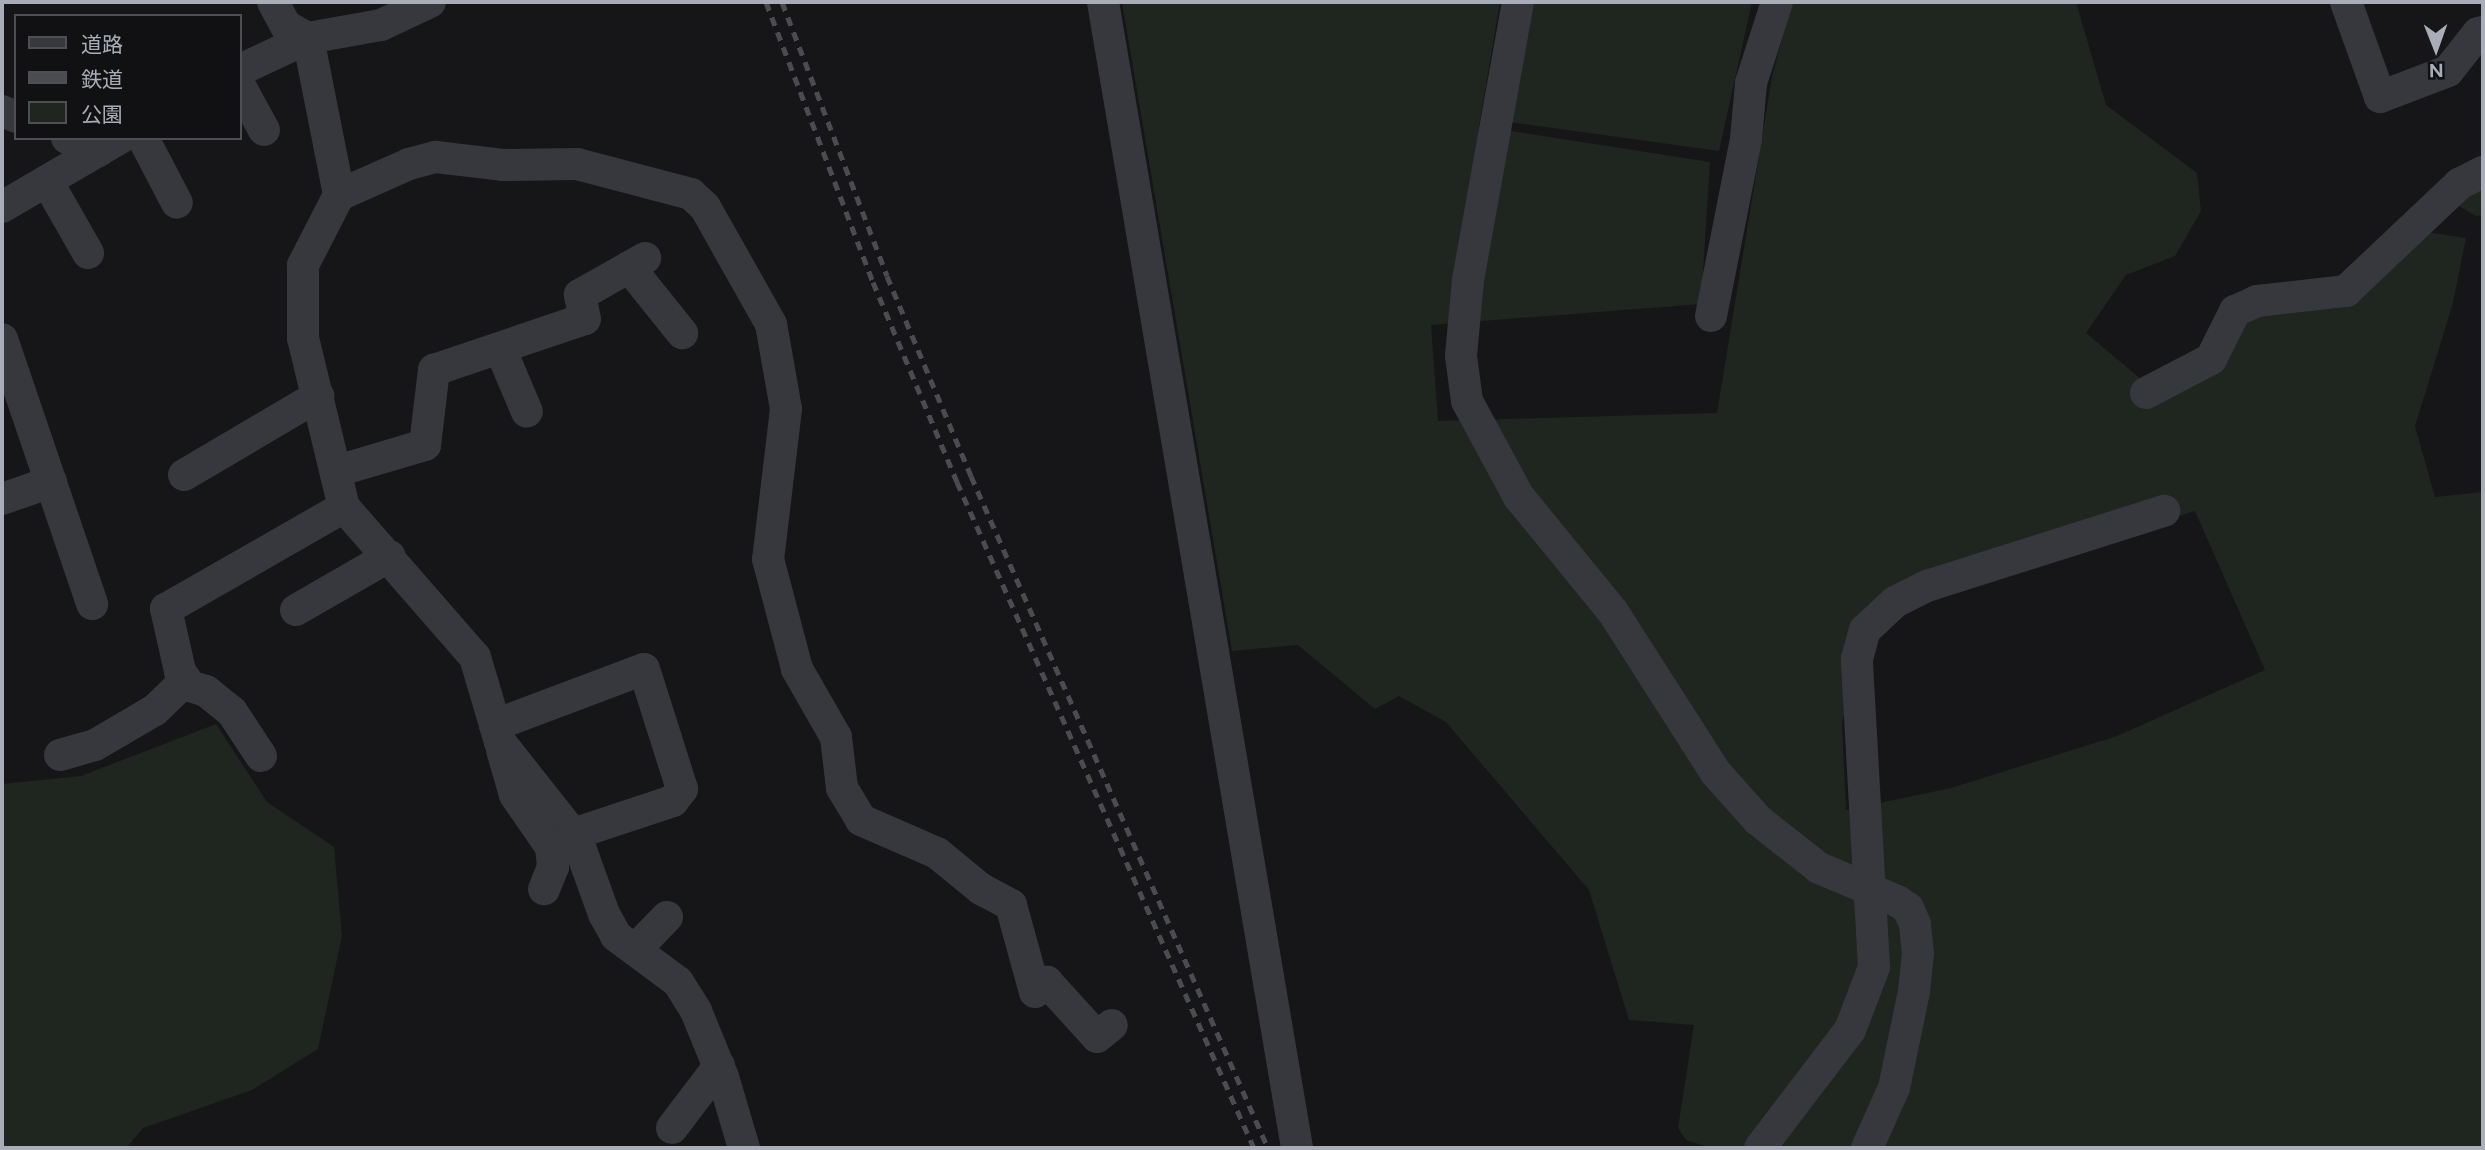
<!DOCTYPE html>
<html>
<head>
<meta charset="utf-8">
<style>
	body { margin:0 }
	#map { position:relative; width:2485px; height:1150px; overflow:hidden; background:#161618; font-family:Figtree,"Noto Sans JP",sans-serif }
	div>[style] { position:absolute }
	.green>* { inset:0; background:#1e261f }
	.minor>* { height:32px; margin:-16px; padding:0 16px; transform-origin:16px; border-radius:16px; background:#37383d }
	.rail>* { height:5px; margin-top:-2.5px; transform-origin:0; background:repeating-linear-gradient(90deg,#4a4c52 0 9px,transparent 0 16px) }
	.minor-bridge>* { height:32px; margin:-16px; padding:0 16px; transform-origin:16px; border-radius:16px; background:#37383d }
	span { translate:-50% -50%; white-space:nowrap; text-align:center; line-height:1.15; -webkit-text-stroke:7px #111113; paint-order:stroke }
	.frame { position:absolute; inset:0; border:4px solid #a8adb8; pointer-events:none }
	.legend { position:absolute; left:14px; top:14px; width:228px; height:126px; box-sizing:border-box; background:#111113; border:2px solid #4d4f55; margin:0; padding:9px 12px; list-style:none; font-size:21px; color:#a8adb8 }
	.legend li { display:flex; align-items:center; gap:14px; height:35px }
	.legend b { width:35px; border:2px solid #4d4f55 }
	.north { position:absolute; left:2401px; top:14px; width:70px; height:70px; -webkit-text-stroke:5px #111113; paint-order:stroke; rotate:179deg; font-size:19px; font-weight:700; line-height:28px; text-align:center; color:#a8adb8 }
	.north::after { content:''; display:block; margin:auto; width:24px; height:32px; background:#a8adb8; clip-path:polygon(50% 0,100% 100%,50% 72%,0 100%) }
</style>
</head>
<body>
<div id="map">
	<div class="green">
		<div style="clip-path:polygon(evenodd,1122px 2px,1500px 2px,1479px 126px,1710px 162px,1701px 304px,1431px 325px,1438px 421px,1717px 413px,1772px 77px,1792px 2px,2076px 2px,2106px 105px,2197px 173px,2201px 211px,2175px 256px,2126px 275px,2086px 333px,2160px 395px,2262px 309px,2354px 295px,2419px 231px,2466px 238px,2453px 303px,2415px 426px,2435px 497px,2483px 492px,2483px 1148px,1711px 1148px,1686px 1140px,1678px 1128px,1694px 1025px,1629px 1020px,1589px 890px,1446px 722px,1399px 696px,1375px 709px,1298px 645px,1232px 651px,1122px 2px,2195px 511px,2265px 670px,2117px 736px,1951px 788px,1846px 810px,1842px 724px,1859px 633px,1910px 597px,2195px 511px)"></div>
		<div style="clip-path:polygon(1532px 2px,1752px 2px,1719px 151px,1509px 122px)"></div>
		<div style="clip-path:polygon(2483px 183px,2483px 215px,2476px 216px,2449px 200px)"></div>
		<div style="clip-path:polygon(216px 724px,267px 802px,334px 847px,342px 936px,318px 1049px,252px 1090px,143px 1128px,126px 1148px,2px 1148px,2px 784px,81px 776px)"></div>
	</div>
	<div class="minor">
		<div style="left:273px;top:2px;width:27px;rotate:62deg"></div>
		<div style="left:286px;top:26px;width:25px;rotate:29deg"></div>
		<div style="left:308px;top:38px;width:160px;rotate:78.8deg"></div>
		<div style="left:339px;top:195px;width:79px;rotate:117.2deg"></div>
		<div style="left:303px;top:265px;width:73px;rotate:90deg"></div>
		<div style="left:303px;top:338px;width:174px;rotate:76.4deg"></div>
		<div style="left:344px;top:507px;width:199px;rotate:48.9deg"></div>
		<div style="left:475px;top:657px;width:89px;rotate:73.6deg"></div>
		<div style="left:500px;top:742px;width:124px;rotate:51.6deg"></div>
		<div style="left:577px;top:839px;width:80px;rotate:70.2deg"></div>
		<div style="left:604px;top:914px;width:25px;rotate:61deg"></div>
		<div style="left:616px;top:936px;width:77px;rotate:36.6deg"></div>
		<div style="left:678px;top:982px;width:34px;rotate:58deg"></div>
		<div style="left:696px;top:1011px;width:71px;rotate:67.8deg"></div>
		<div style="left:723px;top:1077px;width:74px;rotate:73.5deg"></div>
		<div style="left:1103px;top:2px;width:1162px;rotate:80.39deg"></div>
		<div style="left:1518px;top:2px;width:282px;rotate:100.2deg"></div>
		<div style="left:1468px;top:280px;width:76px;rotate:95.3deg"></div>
		<div style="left:1461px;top:356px;width:45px;rotate:82.4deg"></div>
		<div style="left:1467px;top:401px;width:109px;rotate:61.6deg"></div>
		<div style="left:1519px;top:497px;width:149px;rotate:50.7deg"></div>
		<div style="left:1613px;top:612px;width:191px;rotate:57.4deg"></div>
		<div style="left:1716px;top:773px;width:63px;rotate:48.2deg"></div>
		<div style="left:1758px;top:820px;width:78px;rotate:38.2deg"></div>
		<div style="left:2346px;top:2px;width:101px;rotate:70.3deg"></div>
		<div style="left:2380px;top:97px;width:73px;rotate:-20.9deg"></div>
		<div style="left:2448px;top:71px;width:48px;rotate:-51.7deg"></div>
		<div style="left:2478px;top:33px;width:5px;rotate:-11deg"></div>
		<div style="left:240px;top:70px;width:75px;rotate:-25.2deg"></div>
		<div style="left:308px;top:38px;width:74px;rotate:-10.1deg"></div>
		<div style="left:381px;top:25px;width:54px;rotate:-25.1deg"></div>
		<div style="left:240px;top:86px;width:50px;rotate:61.4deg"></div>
		<div style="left:2px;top:111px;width:15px;rotate:23deg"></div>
		<div style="left:67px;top:138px;width:34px;rotate:23deg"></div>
		<div style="left:143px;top:138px;width:73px;rotate:62.4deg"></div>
		<div style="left:47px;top:181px;width:83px;rotate:60.3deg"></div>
		<div style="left:339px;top:195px;width:77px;rotate:-23.9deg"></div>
		<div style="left:409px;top:164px;width:28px;rotate:-15deg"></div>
		<div style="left:436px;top:157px;width:67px;rotate:6.8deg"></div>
		<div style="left:503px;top:165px;width:74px;rotate:-0.8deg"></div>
		<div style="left:577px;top:164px;width:118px;rotate:14.7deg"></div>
		<div style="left:691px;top:194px;width:19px;rotate:43deg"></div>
		<div style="left:705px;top:207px;width:134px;rotate:60.6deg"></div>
		<div style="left:771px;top:324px;width:86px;rotate:80deg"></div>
		<div style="left:786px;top:409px;width:151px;rotate:96.8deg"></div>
		<div style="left:768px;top:559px;width:114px;rotate:75.2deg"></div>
		<div style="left:797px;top:669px;width:78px;rotate:60.2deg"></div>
		<div style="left:836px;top:737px;width:51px;rotate:83.3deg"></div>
		<div style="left:842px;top:788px;width:37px;rotate:59deg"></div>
		<div style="left:861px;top:820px;width:83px;rotate:23.5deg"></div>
		<div style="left:937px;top:853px;width:57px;rotate:39.3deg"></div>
		<div style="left:981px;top:889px;width:34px;rotate:28deg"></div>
		<div style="left:1011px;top:905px;width:90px;rotate:74.6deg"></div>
		<div style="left:1035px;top:992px;width:16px;rotate:-40deg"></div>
		<div style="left:1047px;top:982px;width:74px;rotate:47.7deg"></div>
		<div style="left:1097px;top:1037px;width:19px;rotate:-39deg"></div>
		<div style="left:2px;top:207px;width:137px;rotate:-30.3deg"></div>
		<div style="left:629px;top:267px;width:85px;rotate:51.2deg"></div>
		<div style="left:1711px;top:316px;width:180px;rotate:-78.8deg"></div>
		<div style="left:1746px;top:139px;width:56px;rotate:-84.9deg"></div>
		<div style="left:1751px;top:83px;width:85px;rotate:-72.2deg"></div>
		<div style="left:2px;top:339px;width:280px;rotate:71.2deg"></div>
		<div style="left:500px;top:348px;width:69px;rotate:67.1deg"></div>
		<div style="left:2146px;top:393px;width:73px;rotate:-27.6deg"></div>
		<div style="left:2211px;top:359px;width:54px;rotate:-63.4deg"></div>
		<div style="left:2235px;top:311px;width:24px;rotate:-24deg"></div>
		<div style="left:2257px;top:301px;width:90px;rotate:-6.4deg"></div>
		<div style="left:2346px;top:291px;width:156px;rotate:-43.4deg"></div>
		<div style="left:2459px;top:184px;width:27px;rotate:-27deg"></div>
		<div style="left:337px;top:471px;width:92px;rotate:-16.5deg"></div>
		<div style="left:425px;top:445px;width:76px;rotate:-83.2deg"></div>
		<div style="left:434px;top:370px;width:159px;rotate:-18.7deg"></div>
		<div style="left:585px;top:319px;width:25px;rotate:-102deg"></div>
		<div style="left:580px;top:295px;width:75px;rotate:-29.6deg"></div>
		<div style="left:184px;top:475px;width:156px;rotate:-30.5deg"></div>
		<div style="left:2px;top:499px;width:52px;rotate:-19.1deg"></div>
		<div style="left:296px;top:610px;width:108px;rotate:-29.9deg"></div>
		<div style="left:495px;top:725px;width:159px;rotate:-20.6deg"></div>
		<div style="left:644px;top:669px;width:126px;rotate:72.4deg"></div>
		<div style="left:682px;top:789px;width:15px;rotate:127deg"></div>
		<div style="left:673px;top:801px;width:105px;rotate:161.7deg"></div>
		<div style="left:502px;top:750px;width:47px;rotate:73.9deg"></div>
		<div style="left:515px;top:795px;width:63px;rotate:55.3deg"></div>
		<div style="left:551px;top:847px;width:20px;rotate:84deg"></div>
		<div style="left:553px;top:867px;width:24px;rotate:112deg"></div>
		<div style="left:60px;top:755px;width:36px;rotate:-16deg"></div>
		<div style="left:95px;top:745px;width:69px;rotate:-30.3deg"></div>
		<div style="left:155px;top:710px;width:43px;rotate:-44.1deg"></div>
		<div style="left:261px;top:756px;width:53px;rotate:-123.4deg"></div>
		<div style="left:232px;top:712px;width:33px;rotate:-141deg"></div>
		<div style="left:206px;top:691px;width:17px;rotate:-163deg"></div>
		<div style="left:190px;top:686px;width:18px;rotate:-124deg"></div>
		<div style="left:180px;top:671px;width:64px;rotate:-102.7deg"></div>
		<div style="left:166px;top:609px;width:205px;rotate:-29.8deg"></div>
		<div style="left:635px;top:950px;width:46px;rotate:-45.9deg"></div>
		<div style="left:672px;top:1128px;width:78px;rotate:-52.8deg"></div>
		<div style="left:1760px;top:1148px;width:148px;rotate:-52.7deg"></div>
		<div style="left:1850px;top:1030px;width:67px;rotate:-69.1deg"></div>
		<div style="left:1874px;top:967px;width:308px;rotate:-93.2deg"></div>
		<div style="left:1857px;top:659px;width:30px;rotate:-75deg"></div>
		<div style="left:1865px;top:630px;width:41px;rotate:-43deg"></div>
		<div style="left:1895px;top:602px;width:36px;rotate:-27deg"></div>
		<div style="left:1927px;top:586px;width:249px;rotate:-17.6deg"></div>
		<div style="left:1867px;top:1148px;width:66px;rotate:-65.8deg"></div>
		<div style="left:1894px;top:1088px;width:99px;rotate:-78.3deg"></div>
		<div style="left:1914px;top:991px;width:37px;rotate:-84deg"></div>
		<div style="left:1918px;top:954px;width:30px;rotate:-96deg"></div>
		<div style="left:1915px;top:924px;width:17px;rotate:-114deg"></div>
		<div style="left:1908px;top:908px;width:13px;rotate:-148deg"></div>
	</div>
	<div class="rail">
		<div style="left:766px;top:2px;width:300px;rotate:69.1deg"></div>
		<div style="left:873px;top:282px;width:217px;rotate:67.2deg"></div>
		<div style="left:957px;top:482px;width:729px;rotate:65.97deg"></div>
		<div style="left:782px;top:2px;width:293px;rotate:69deg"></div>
		<div style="left:887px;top:276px;width:217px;rotate:67.2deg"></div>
		<div style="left:971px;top:476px;width:735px;rotate:66.16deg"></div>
	</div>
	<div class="minor-bridge">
		<div style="left:1819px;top:868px;width:85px;rotate:22.9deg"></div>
	</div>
	<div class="frame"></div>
	<ul class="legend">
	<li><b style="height:9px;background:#37383d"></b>道路</li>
	<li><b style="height:9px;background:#4a4c52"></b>鉄道</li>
	<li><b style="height:19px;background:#1e261f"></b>公園</li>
	</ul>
	<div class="north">N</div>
</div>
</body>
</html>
